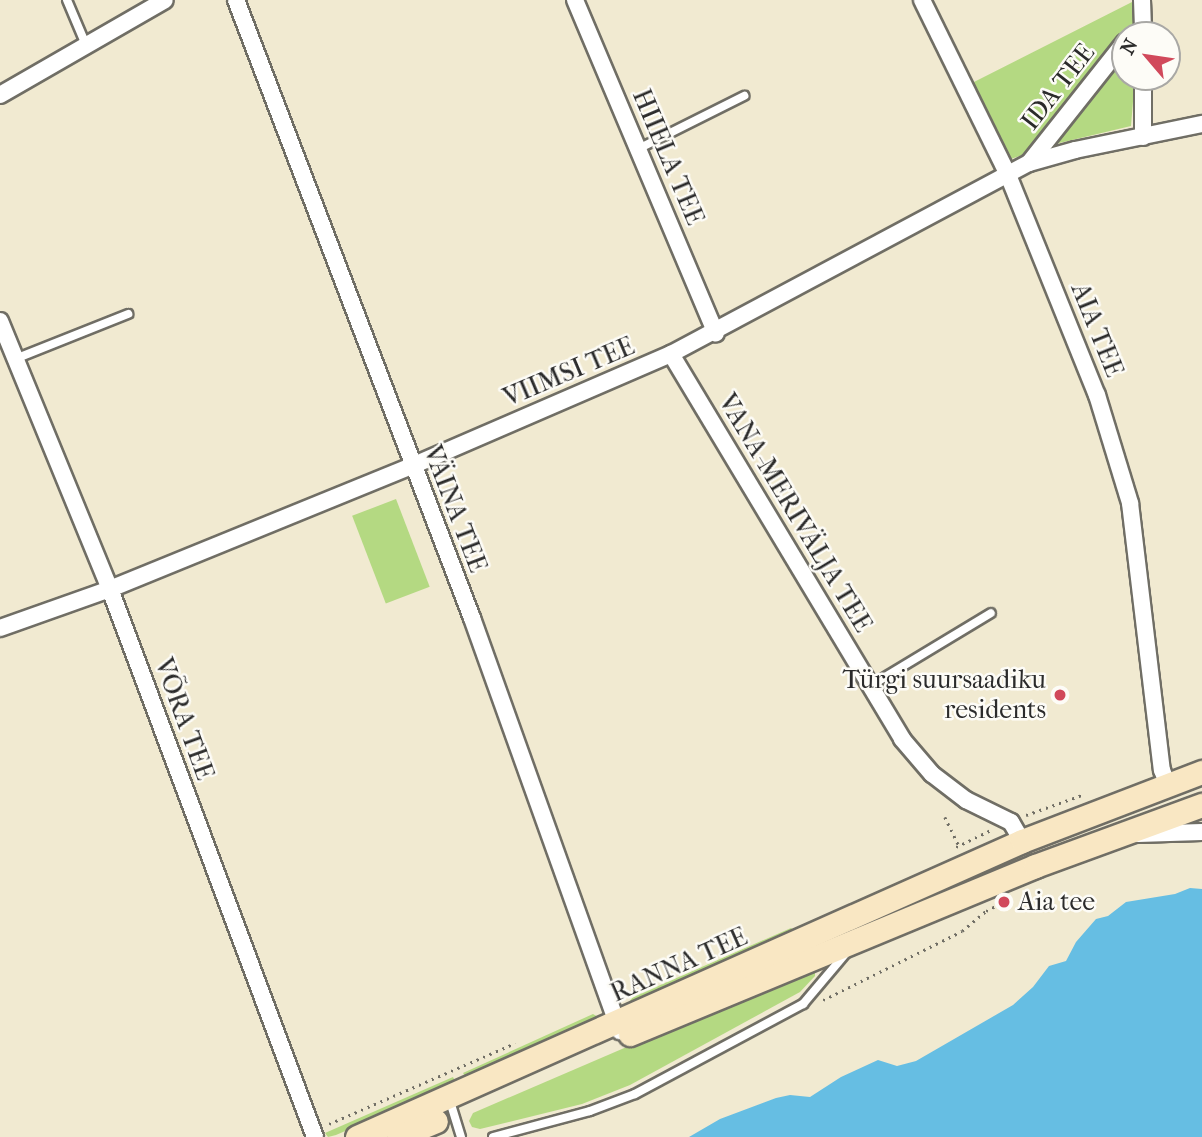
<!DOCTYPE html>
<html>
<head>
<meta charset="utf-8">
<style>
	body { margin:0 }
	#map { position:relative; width:1202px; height:1137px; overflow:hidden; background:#f1ead1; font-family:"IM FELL French Canon",serif }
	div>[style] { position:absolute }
	.green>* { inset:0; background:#b4d982; transform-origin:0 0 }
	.water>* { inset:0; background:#66bee3 }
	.path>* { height:2.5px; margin-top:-1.25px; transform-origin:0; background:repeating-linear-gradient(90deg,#706e65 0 2px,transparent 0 7px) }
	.roads { filter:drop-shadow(2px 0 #706e65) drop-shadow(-2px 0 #706e65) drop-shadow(0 2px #706e65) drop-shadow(0 -2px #706e65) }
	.lane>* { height:8px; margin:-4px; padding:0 4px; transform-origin:4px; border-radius:4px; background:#fff }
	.street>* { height:16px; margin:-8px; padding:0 8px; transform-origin:8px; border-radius:8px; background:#fff }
	.secondary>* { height:23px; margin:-11.5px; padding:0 11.5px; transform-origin:11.5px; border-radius:11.5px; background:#f9e7c3 }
	.dots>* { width:19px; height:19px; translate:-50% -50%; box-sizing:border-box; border:4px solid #fdfcf7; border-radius:50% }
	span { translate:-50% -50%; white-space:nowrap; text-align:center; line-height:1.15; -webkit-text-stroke:5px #fdfcf7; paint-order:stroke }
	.street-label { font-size:26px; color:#2b2b2b }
	.poi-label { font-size:26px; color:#2b2b2b }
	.right { translate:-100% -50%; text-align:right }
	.left { translate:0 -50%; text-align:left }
	.north { position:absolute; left:1111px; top:21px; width:70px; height:70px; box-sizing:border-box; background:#fdfcf7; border:2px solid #a9a8a5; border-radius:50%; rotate:299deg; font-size:19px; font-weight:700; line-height:28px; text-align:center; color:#2b2b2b }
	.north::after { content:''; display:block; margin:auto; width:24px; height:32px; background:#d1495b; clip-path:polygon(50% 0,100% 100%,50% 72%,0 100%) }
</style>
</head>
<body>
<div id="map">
	<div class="green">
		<div style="clip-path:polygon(1134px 1px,1137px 35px,1125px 35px,1125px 77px,1135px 77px,1131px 126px,1051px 145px,1011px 159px,972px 83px)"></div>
		<div style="left:396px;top:499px;width:94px;height:47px;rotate:69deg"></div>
		<div style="clip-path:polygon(791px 928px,795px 931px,637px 1003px,629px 1002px,633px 997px)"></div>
		<div style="clip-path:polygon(808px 969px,815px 971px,815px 976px,800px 992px,630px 1085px,582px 1104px,480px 1129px,472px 1127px,469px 1121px,473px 1113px)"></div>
		<div style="clip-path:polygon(593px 1014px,598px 1017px,594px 1022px,467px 1079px,463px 1073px)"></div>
		<div style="clip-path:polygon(453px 1077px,456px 1083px,336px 1135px,328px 1137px,325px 1133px)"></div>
	</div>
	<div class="water">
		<div style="clip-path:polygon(1190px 888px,1202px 889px,1202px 1137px,689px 1137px,720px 1119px,776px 1098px,790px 1095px,810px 1097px,841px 1077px,878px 1060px,897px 1066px,916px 1061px,1013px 1005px,1033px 987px,1049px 966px,1066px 961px,1076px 942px,1096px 919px,1108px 916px,1126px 902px,1175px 894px)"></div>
	</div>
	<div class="path">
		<div style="left:1026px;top:815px;width:59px;rotate:-19.7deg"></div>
		<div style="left:945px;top:817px;width:32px;rotate:64deg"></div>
		<div style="left:956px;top:847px;width:39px;rotate:-26deg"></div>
		<div style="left:823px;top:1000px;width:155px;rotate:-26.4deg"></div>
		<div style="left:962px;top:931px;width:31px;rotate:-40deg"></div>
		<div style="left:986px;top:911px;width:17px;rotate:-28deg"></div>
		<div style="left:329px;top:1124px;width:203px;rotate:-23.5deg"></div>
	</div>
	<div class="roads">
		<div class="lane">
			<div style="left:67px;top:0;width:49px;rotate:67.1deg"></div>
			<div style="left:638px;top:149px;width:119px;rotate:-26.6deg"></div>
			<div style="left:15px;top:359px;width:122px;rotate:-21.7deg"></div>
			<div style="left:870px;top:686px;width:141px;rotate:-31.1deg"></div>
			<div style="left:449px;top:1098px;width:41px;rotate:72.9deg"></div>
			<div style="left:493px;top:1137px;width:100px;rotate:-15deg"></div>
			<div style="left:590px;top:1111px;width:48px;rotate:-20.7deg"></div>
			<div style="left:635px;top:1094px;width:191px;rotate:-28.2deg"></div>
			<div style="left:803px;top:1004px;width:68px;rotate:-49.8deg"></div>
		</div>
		<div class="street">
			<div style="left:236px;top:0;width:662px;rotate:69.1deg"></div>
			<div style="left:472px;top:618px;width:439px;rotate:70.3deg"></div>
			<div style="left:575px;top:0;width:362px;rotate:67.1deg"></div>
			<div style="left:922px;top:0;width:195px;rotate:63.8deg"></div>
			<div style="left:1008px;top:175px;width:237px;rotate:68deg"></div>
			<div style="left:1097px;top:395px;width:113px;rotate:73deg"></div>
			<div style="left:1130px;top:503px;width:269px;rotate:83.2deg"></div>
			<div style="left:1162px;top:770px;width:14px;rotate:69deg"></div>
			<div style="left:1142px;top:0;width:35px;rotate:88deg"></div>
			<div style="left:1143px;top:77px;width:60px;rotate:90deg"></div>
			<div style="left:0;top:95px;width:190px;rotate:-29.9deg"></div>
			<div style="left:1029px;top:163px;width:154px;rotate:-51.6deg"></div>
			<div style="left:0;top:321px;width:290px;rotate:67.7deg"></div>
			<div style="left:110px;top:589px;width:585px;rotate:69.49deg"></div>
			<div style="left:671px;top:354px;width:449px;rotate:59deg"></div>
			<div style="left:902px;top:739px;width:46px;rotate:49.4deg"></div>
			<div style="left:932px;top:774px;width:43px;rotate:37.4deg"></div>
			<div style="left:966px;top:800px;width:50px;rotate:26.1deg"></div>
			<div style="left:1011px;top:822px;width:22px;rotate:60deg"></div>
			<div style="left:0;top:628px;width:117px;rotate:-19.5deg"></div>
			<div style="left:110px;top:589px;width:326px;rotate:-22.2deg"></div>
			<div style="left:412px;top:466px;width:282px;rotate:-23.4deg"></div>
			<div style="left:671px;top:354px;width:406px;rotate:-28.1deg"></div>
			<div style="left:1029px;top:163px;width:48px;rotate:-15.8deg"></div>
			<div style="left:1075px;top:150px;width:130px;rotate:-11.6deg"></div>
			<div style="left:1138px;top:834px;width:64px;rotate:-1.8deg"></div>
		</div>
		<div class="secondary">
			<div style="left:630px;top:1034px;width:438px;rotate:-22.5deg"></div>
			<div style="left:1035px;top:866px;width:178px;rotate:-20.1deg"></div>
			<div style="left:357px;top:1137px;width:728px;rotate:-23.99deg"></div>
			<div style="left:1022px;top:841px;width:193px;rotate:-21deg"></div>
			<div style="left:398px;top:1137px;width:41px;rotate:-22.8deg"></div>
		</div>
	</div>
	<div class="dots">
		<div style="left:1060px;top:695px;background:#d1495b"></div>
		<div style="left:1004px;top:902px;background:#d1495b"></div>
	</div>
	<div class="street-label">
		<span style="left:1058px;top:87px;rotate:-52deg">IDA TEE</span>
		<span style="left:668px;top:157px;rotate:67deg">HIIELA TEE</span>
		<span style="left:1097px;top:330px;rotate:68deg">AIA TEE</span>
		<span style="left:569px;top:372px;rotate:-23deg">VIIMSI TEE</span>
		<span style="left:455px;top:509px;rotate:69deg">VÄINA TEE</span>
		<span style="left:795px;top:513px;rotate:59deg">VANA-MERIVÄLJA TEE</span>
		<span style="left:184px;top:719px;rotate:70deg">VÕRA TEE</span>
		<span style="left:679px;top:965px;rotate:-24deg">RANNA TEE</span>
	</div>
	<div class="poi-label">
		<span class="right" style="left:1046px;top:695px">Türgi suursaadiku<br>residents</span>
		<span class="left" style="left:1018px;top:902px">Aia tee</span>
	</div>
	<div class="north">N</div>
</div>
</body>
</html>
